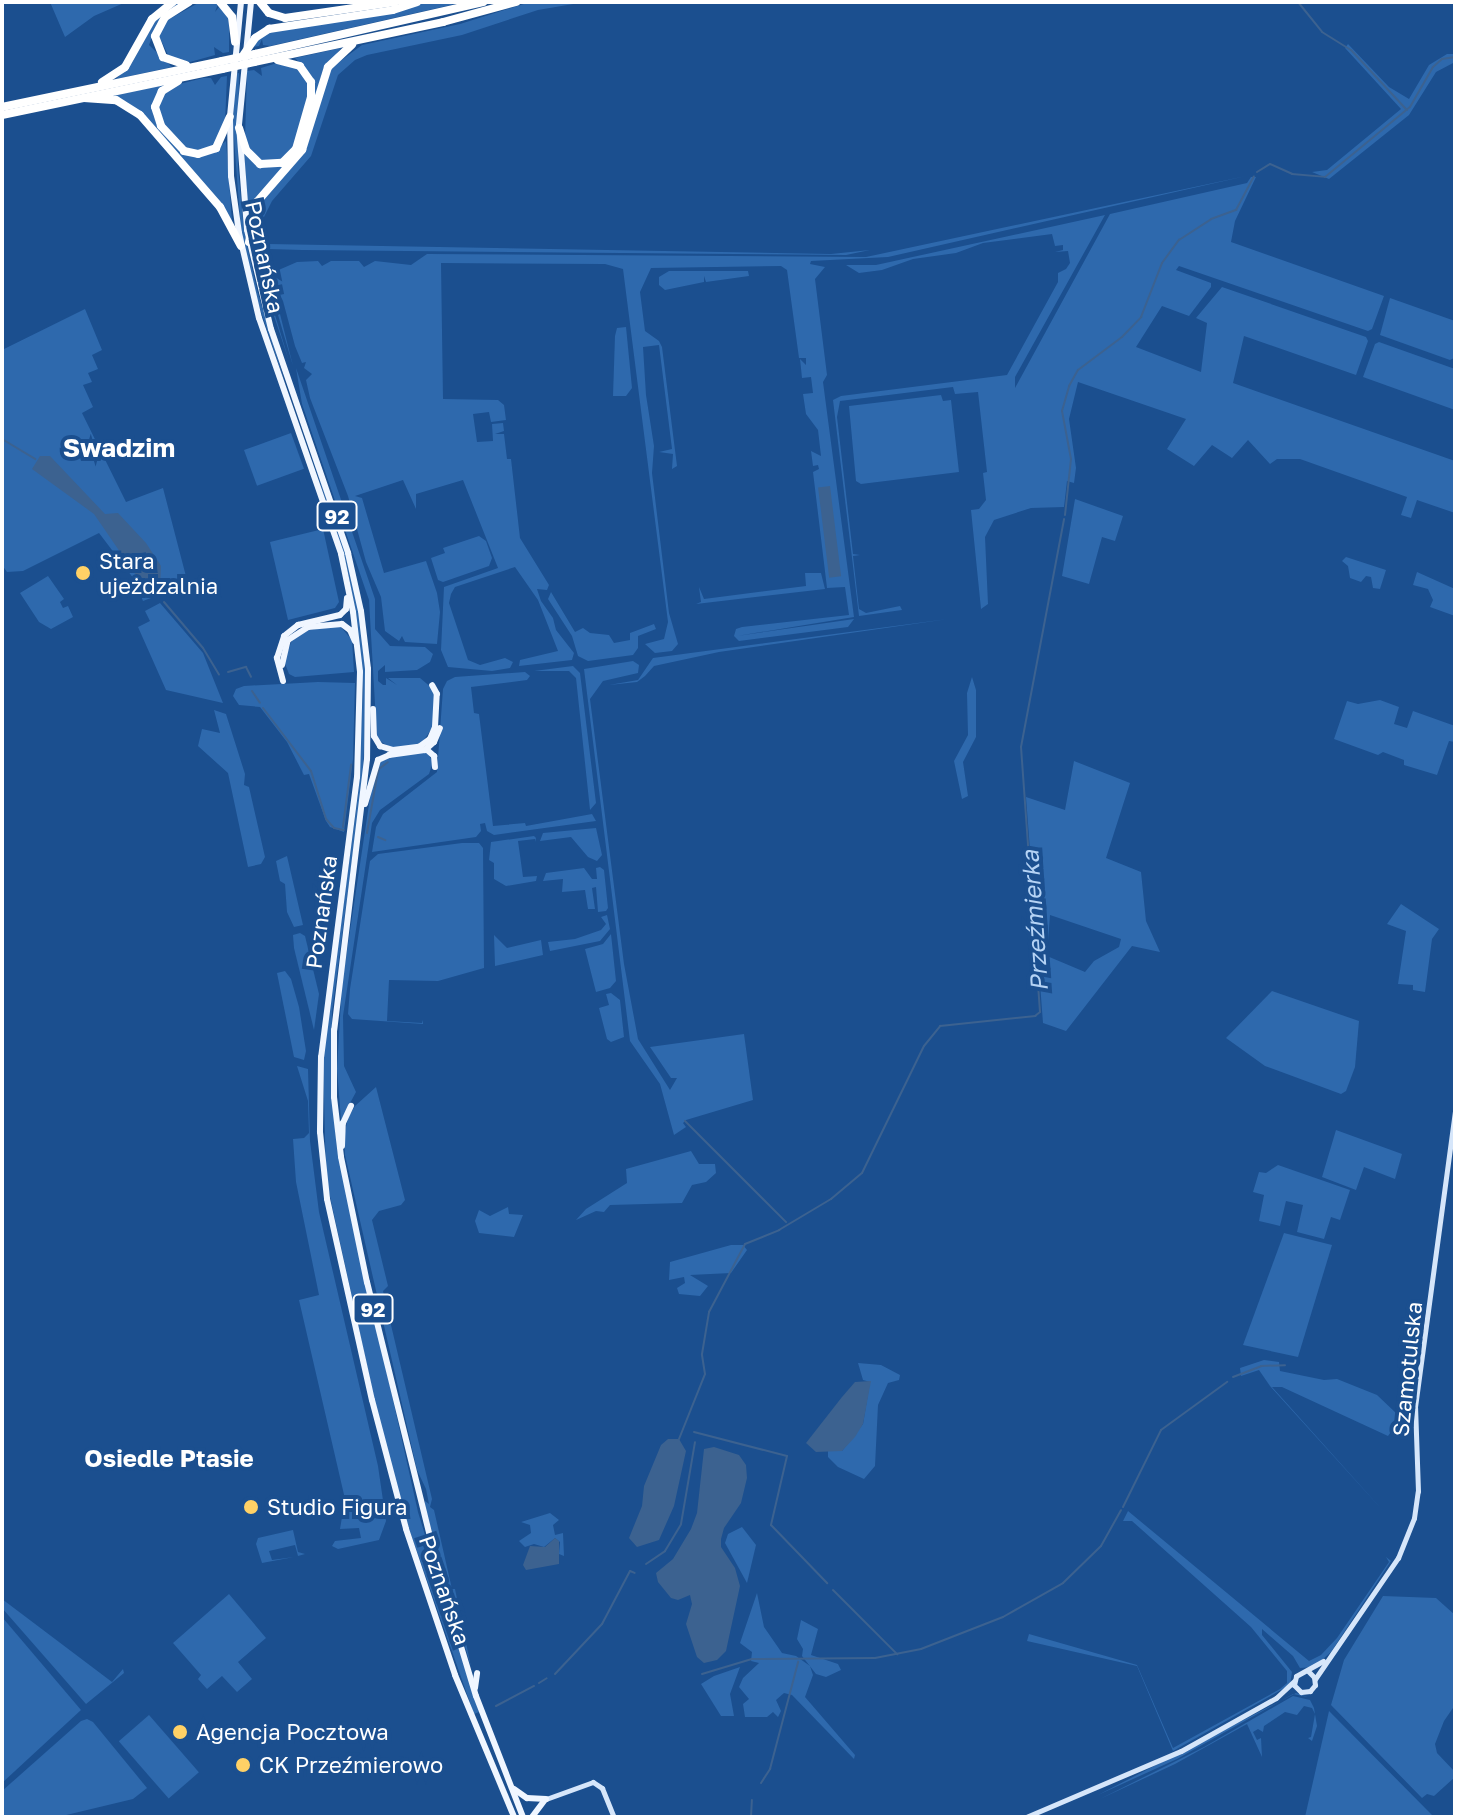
<!DOCTYPE html>
<html>
<head>
<meta charset="utf-8">
<style>
	body { margin:0 }
	#map { position:relative; width:1457px; height:1819px; overflow:hidden; background:#1b4f8f; font-family:"Golos Text",sans-serif }
	div>[style] { position:absolute }
	.green>* { inset:0; background:#2e69ad; transform-origin:0 0 }
	.water>* { inset:0; background:#3c6290; transform-origin:0 0 }
	.stream>* { height:2px; margin:-1px; padding:0 1px; transform-origin:1px; border-radius:1px; background:#3c6290 }
	.secondary>* { height:5px; margin:-2.5px; padding:0 2.5px; transform-origin:2.5px; border-radius:2.5px; background:#d6e6fa }
	.primary>* { height:6px; margin:-3px; padding:0 3px; transform-origin:3px; border-radius:3px; background:#f0f6ff }
	.highway>* { height:8px; margin:-4px; padding:0 4px; transform-origin:4px; border-radius:4px; background:#fff }
	.highway-bridge>* { height:8px; margin:-4px; padding:0 4px; transform-origin:4px; border-radius:4px; background:#fff }
	.dots>* { width:22px; height:22px; translate:-50% -50%; box-sizing:border-box; border:4px solid #1b4f8f; border-radius:50% }
	span { translate:-50% -50%; white-space:nowrap; text-align:center; line-height:1.15; -webkit-text-stroke:8px #1b4f8f; paint-order:stroke }
	.shield-label span { padding:2px 6px; background:#1b4f8f; border:2px solid; border-radius:6px; -webkit-text-stroke-width:0 }
	.shield-label { font-size:20px; color:#fff; font-weight:700 }
	.street-label { font-size:22px; color:#fff }
	.poi-label { font-size:22px; color:#fff }
	.left { translate:0 -50%; text-align:left }
	.water-label { font-size:24px; color:#b5d3f5; font-style:italic }
	.neighbourhood-label { font-size:24px; color:#fff; font-weight:700 }
	.quarter-label { font-size:26px; color:#fff; font-weight:700 }
	.frame { position:absolute; inset:0; border:4px solid #fff; pointer-events:none }
</style>
</head>
<body>
<div id="map">
	<div class="green">
		<div style="clip-path:polygon(50px 2px,126px 2px,94px 16px,65px 37px)"></div>
		<div style="clip-path:polygon(179px 2px,183px 2px,157px 23px,149px 45px,172px 67px,116px 79px,132px 63px,156px 19px)"></div>
		<div style="clip-path:polygon(200px 2px,218px 4px,215px 12px,219px 7px,229px 18px,229px 52px,223px 53px,214px 47px,215px 55px,190px 62px,169px 57px,159px 36px,164px 22px)"></div>
		<div style="clip-path:polygon(421px 2px,464px 2px,270px 46px,263px 45px,262px 39px,259px 46px,252px 47px,265px 33px,407px 8px)"></div>
		<div style="clip-path:polygon(530px 2px,585px 2px,538px 10px,462px 35px,367px 55px,355px 60px,338px 75px,311px 156px,272px 201px,262px 221px,262px 266px,278px 306px,293px 366px,276px 308px,272px 305px,289px 361px,266px 292px,253px 226px,258px 206px,303px 154px,331px 68px,362px 45px,460px 24px)"></div>
		<div style="clip-path:polygon(1348px 44px,1389px 87px,1409px 99px,1429px 65px,1447px 54px,1455px 54px,1455px 62px,1436px 72px,1409px 115px,1329px 179px,1312px 172px,1327px 170px,1401px 109px,1345px 48px)"></div>
		<div style="clip-path:polygon(341px 48px,322px 73px,303px 143px,248px 213px,244px 151px,258px 166px,278px 167px,287px 162px,312px 96px,307px 71px,295px 58px)"></div>
		<div style="clip-path:polygon(277px 63px,294px 66px,306px 79px,309px 94px,295px 146px,284px 159px,266px 163px,253px 155px,245px 139px,247px 71px,254px 70px,262px 76px,261px 68px)"></div>
		<div style="clip-path:polygon(239px 73px,238px 167px,244px 231px,257px 290px,286px 386px,255px 294px,241px 231px,233px 126px,235px 74px)"></div>
		<div style="clip-path:polygon(227px 76px,225px 123px,219px 142px,199px 152px,180px 145px,158px 115px,159px 101px,172px 86px,203px 78px,211px 78px,215px 85px,221px 77px)"></div>
		<div style="clip-path:polygon(164px 85px,153px 115px,158px 126px,195px 157px,210px 154px,226px 141px,232px 221px,143px 114px,127px 102px,109px 96px)"></div>
		<div style="clip-path:polygon(1246px 176px,888px 257px,811px 261px,810px 264px,825px 267px,815px 279px,827px 375px,823px 382px,854px 617px,737px 636px,854px 619px,848px 627px,739px 641px,734px 636px,736px 629px,742px 627px,849px 615px,845px 587px,827px 588px,813px 472px,819px 469px,818px 465px,813px 466px,811px 451px,821px 456px,818px 430px,806px 414px,803px 394px,813px 393px,811px 377px,802px 378px,800px 359px,806px 365px,806px 358px,799px 358px,787px 270px,781px 266px,651px 268px,640px 292px,645px 331px,659px 341px,662px 347px,677px 466px,672px 469px,673px 454px,659px 452px,672px 449px,659px 345px,643px 347px,646px 395px,654px 446px,652px 473px,669px 613px,678px 644px,672px 651px,655px 653px,645px 644px,664px 639px,668px 622px,623px 269px,605px 264px,441px 263px,443px 399px,498px 400px,504px 405px,506px 420px,491px 422px,489px 412px,473px 414px,477px 442px,493px 441px,492px 424px,503px 423px,504px 431px,495px 434px,504px 434px,507px 459px,511px 459px,520px 538px,549px 585px,547px 590px,537px 589px,541px 601px,553px 618px,556px 630px,574px 653px,572px 660px,519px 666px,520px 660px,558px 651px,538px 600px,515px 567px,455px 587px,451px 594px,449px 603px,468px 660px,480px 665px,505px 658px,513px 662px,510px 668px,492px 671px,448px 667px,441px 650px,444px 587px,498px 568px,463px 480px,416px 494px,416px 509px,403px 480px,355px 496px,362px 498px,384px 573px,426px 561px,437px 593px,440px 612px,437px 644px,405px 642px,402px 636px,399px 641px,385px 631px,381px 597px,366px 562px,348px 496px,310px 398px,306px 380px,312px 374px,304px 368px,306px 362px,302px 363px,295px 346px,283px 301px,272px 279px,274px 272px,297px 262px,318px 261px,322px 266px,331px 261px,359px 261px,364px 267px,375px 261px,411px 265px,427px 254px,866px 257px)"></div>
		<div style="clip-path:polygon(1251px 177px,1256px 177px,1235px 221px,1231px 242px,1384px 296px,1372px 329px,1368px 331px,1179px 266px,1176px 270px,1211px 283px,1211px 287px,1189px 316px,1162px 306px,1136px 347px,1201px 372px,1207px 323px,1196px 318px,1222px 287px,1366px 337px,1368px 341px,1356px 375px,1244px 336px,1233px 383px,1455px 461px,1455px 513px,1417px 500px,1411px 518px,1401px 515px,1407px 497px,1300px 459px,1277px 459px,1270px 464px,1248px 440px,1232px 458px,1212px 445px,1194px 466px,1167px 449px,1186px 419px,1078px 382px,1069px 419px,1076px 468px,1074px 483px,1067px 481px,1064px 507px,1031px 508px,994px 520px,985px 537px,988px 604px,981px 609px,971px 510px,979px 509px,986px 500px,983px 473px,987px 472px,978px 392px,955px 394px,953px 387px,840px 401px,837px 417px,853px 554px,860px 555px,853px 556px,859px 609px,866px 613px,900px 606px,902px 610px,859px 616px,833px 400px,841px 396px,1007px 375px,1058px 282px,1058px 273px,1066px 269px,1070px 263px,1068px 251px,1055px 252px,1063px 250px,1063px 245px,1055px 246px,1052px 234px,983px 243px,956px 253px,913px 259px,882px 270px,859px 273px,846px 265px,876px 265px,1105px 215px,1015px 377px,1015px 388px,1110px 214px,1247px 183px)"></div>
		<div style="clip-path:polygon(268px 244px,831px 254px,870px 250px,846px 255px,302px 250px,268px 249px)"></div>
		<div style="clip-path:polygon(669px 271px,748px 271px,749px 276px,706px 282px,704px 276px,704px 282px,665px 290px,659px 285px,659px 277px)"></div>
		<div style="clip-path:polygon(1390px 298px,1455px 321px,1454px 358px,1450px 360px,1380px 335px)"></div>
		<div style="clip-path:polygon(85px 309px,102px 350px,92px 355px,98px 369px,88px 373px,92px 382px,83px 385px,93px 407px,82px 413px,126px 502px,163px 488px,188px 584px,143px 601px,134px 579px,99px 533px,23px 571px,7px 572px,2px 565px,2px 350px)"></div>
		<div style="clip-path:polygon(626px 327px,632px 388px,626px 396px,613px 396px,615px 336px,617px 328px)"></div>
		<div style="clip-path:polygon(1379px 342px,1455px 369px,1455px 410px,1363px 377px,1375px 344px)"></div>
		<div style="clip-path:polygon(296px 368px,375px 599px,375px 629px,390px 646px,425px 647px,433px 654px,430px 662px,417px 670px,385px 672px,385px 665px,378px 671px,378px 681px,383px 685px,386px 685px,386px 678px,397px 685px,388px 678px,420px 678px,432px 688px,435px 694px,433px 727px,421px 744px,391px 748px,377px 739px,369px 600px,302px 404px)"></div>
		<div style="clip-path:polygon(941px 395px,943px 401px,951px 400px,959px 472px,861px 484px,856px 481px,849px 406px)"></div>
		<div style="clip-path:polygon(294px 401px,345px 548px,360px 618px,366px 679px,363px 777px,332px 1012px,331px 1084px,337px 1149px,418px 1512px,479px 1712px,474px 1714px,408px 1526px,376px 1407px,326px 1178px,323px 1055px,358px 795px,363px 690px,356px 613px,346px 564px)"></div>
		<div style="left:291px;top:433px;width:38px;height:50px;rotate:70deg"></div>
		<div style="clip-path:polygon(1075px 499px,1123px 516px,1115px 541px,1102px 537px,1089px 584px,1062px 576px)"></div>
		<div style="clip-path:polygon(323px 529px,339px 602px,335px 608px,288px 620px,270px 542px)"></div>
		<div style="clip-path:polygon(479px 536px,486px 541px,492px 558px,489px 566px,443px 582px,438px 580px,431px 558px,445px 553px,443px 548px)"></div>
		<div style="clip-path:polygon(1346px 557px,1386px 570px,1380px 589px,1373px 588px,1371px 577px,1366px 576px,1361px 582px,1350px 578px,1348px 566px,1342px 561px)"></div>
		<div style="clip-path:polygon(1417px 572px,1455px 589px,1455px 616px,1430px 607px,1433px 600px,1428px 589px,1413px 585px)"></div>
		<div style="clip-path:polygon(805px 573px,821px 573px,825px 589px,696px 604px,701px 602px,699px 587px,704px 599px,806px 586px)"></div>
		<div style="clip-path:polygon(48px 576px,64px 599px,60px 602px,63px 608px,68px 606px,73px 617px,51px 629px,39px 622px,20px 593px)"></div>
		<div style="clip-path:polygon(551px 592px,575px 632px,583px 628px,590px 633px,609px 635px,614px 643px,630px 640px,630px 633px,654px 624px,656px 629px,638px 636px,638px 648px,633px 655px,588px 661px,578px 656px,572px 636px,548px 599px)"></div>
		<div style="clip-path:polygon(160px 603px,203px 653px,223px 703px,166px 690px,138px 627px,150px 621px,145px 611px)"></div>
		<div style="clip-path:polygon(948px 619px,719px 652px,654px 666px,645px 676px,637px 682px,609px 685px,638px 680px,653px 658px)"></div>
		<div style="clip-path:polygon(340px 626px,352px 640px,354px 672px,295px 677px,289px 674px,284px 661px,292px 640px,309px 630px)"></div>
		<div style="clip-path:polygon(633px 661px,639px 665px,638px 673px,603px 681px,590px 699px,624px 964px,638px 1039px,670px 1090px,677px 1078px,671px 1078px,650px 1047px,744px 1034px,753px 1100px,686px 1120px,683px 1123px,686px 1127px,674px 1135px,660px 1084px,630px 1041px,584px 669px)"></div>
		<div style="clip-path:polygon(573px 666px,580px 673px,596px 803px,590px 810px,576px 678px,569px 671px,534px 671px)"></div>
		<div style="clip-path:polygon(525px 672px,530px 676px,527px 680px,471px 687px,474px 713px,479px 714px,493px 826px,525px 823px,526px 826px,592px 814px,596px 821px,494px 835px,487px 831px,485px 823px,480px 824px,481px 831px,476px 837px,372px 852px,376px 827px,383px 814px,437px 772px,443px 689px,447px 681px,455px 677px)"></div>
		<div style="clip-path:polygon(972px 677px,976px 690px,976px 737px,963px 762px,968px 796px,962px 799px,954px 761px,968px 735px,967px 693px)"></div>
		<div style="clip-path:polygon(318px 682px,355px 683px,353px 759px,344px 832px,330px 827px,326px 821px,309px 774px,304px 775px,287px 742px,260px 707px,239px 705px,233px 696px,236px 689px,244px 686px)"></div>
		<div style="clip-path:polygon(1380px 700px,1399px 707px,1394px 724px,1407px 728px,1413px 711px,1455px 726px,1455px 742px,1449px 741px,1437px 775px,1404px 765px,1404px 760px,1383px 752px,1378px 755px,1334px 739px,1347px 701px,1358px 704px)"></div>
		<div style="clip-path:polygon(214px 710px,226px 714px,245px 774px,244px 785px,249px 787px,265px 857px,261px 864px,248px 867px,228px 773px,198px 746px,202px 729px,220px 733px)"></div>
		<div style="clip-path:polygon(427px 752px,433px 762px,429px 774px,380px 810px,372px 823px,343px 1016px,344px 1066px,356px 1092px,341px 1120px,337px 1069px,342px 984px,374px 771px,379px 762px,391px 756px)"></div>
		<div style="clip-path:polygon(evenodd,1074px 761px,1130px 783px,1106px 858px,1141px 872px,1146px 921px,1160px 952px,1132px 946px,1066px 1031px,1043px 1023px,1026px 797px,1065px 810px,1074px 761px,1050px 915px,1121px 939px,1119px 947px,1094px 961px,1085px 972px,1047px 956px,1050px 915px)"></div>
		<div style="clip-path:polygon(596px 828px,602px 855px,597px 861px,588px 857px,571px 837px,540px 841px,543px 833px)"></div>
		<div style="clip-path:polygon(534px 836px,536px 838px,535px 842px,535px 839px,518px 841px,523px 877px,537px 876px,536px 881px,506px 886px,494px 879px,494px 863px,489px 860px,491px 842px)"></div>
		<div style="clip-path:polygon(462px 843px,479px 843px,483px 848px,484px 968px,438px 981px,389px 980px,387px 1021px,422px 1023px,423px 1020px,423px 1024px,352px 1019px,348px 1014px,350px 989px,370px 861px,378px 854px)"></div>
		<div style="clip-path:polygon(287px 856px,303px 925px,294px 927px,287px 912px,285px 884px,280px 881px,276px 861px)"></div>
		<div style="clip-path:polygon(600px 867px,604px 870px,608px 908px,606px 911px,598px 912px,596px 887px,592px 888px,595px 909px,588px 909px,585px 890px,562px 892px,563px 879px,543px 881px,546px 873px,584px 868px,592px 879px,597px 879px,596px 868px)"></div>
		<div style="clip-path:polygon(1401px 904px,1439px 929px,1432px 939px,1425px 992px,1413px 990px,1413px 985px,1398px 984px,1406px 931px,1387px 924px)"></div>
		<div style="clip-path:polygon(607px 915px,610px 929px,600px 941px,550px 951px,548px 942px,575px 939px,601px 930px,606px 924px,601px 917px)"></div>
		<div style="clip-path:polygon(300px 933px,305px 936px,319px 994px,314px 1030px,294px 948px,293px 935px)"></div>
		<div style="clip-path:polygon(611px 934px,616px 981px,610px 988px,596px 992px,585px 949px,603px 944px)"></div>
		<div style="clip-path:polygon(494px 935px,507px 948px,541px 940px,543px 955px,495px 966px)"></div>
		<div style="clip-path:polygon(285px 971px,291px 979px,299px 1007px,306px 1051px,304px 1060px,294px 1057px,277px 973px)"></div>
		<div style="clip-path:polygon(1272px 991px,1359px 1021px,1355px 1067px,1346px 1091px,1341px 1094px,1265px 1066px,1226px 1038px)"></div>
		<div style="clip-path:polygon(611px 993px,620px 1000px,624px 1037px,611px 1042px,607px 1039px,599px 1008px,609px 1005px,606px 994px)"></div>
		<div style="clip-path:polygon(297px 1066px,308px 1069px,310px 1141px,319px 1212px,378px 1466px,386px 1521px,379px 1540px,338px 1549px,332px 1546px,335px 1541px,361px 1538px,359px 1528px,340px 1529px,345px 1499px,299px 1300px,319px 1295px,296px 1182px,293px 1139px,304px 1138px,309px 1133px,308px 1101px)"></div>
		<div style="clip-path:polygon(376px 1087px,405px 1200px,401px 1205px,379px 1211px,372px 1220px,388px 1286px,383px 1291px,432px 1499px,430px 1507px,434px 1510px,452px 1589px,455px 1589px,471px 1667px,425px 1507px,425px 1501px,429px 1504px,426px 1489px,417px 1470px,345px 1155px,344px 1136px,348px 1118px,355px 1106px)"></div>
		<div style="clip-path:polygon(1336px 1130px,1402px 1154px,1395px 1179px,1364px 1167px,1356px 1190px,1322px 1177px)"></div>
		<div style="clip-path:polygon(691px 1151px,699px 1164px,715px 1164px,716px 1173px,706px 1182px,692px 1185px,682px 1203px,610px 1205px,604px 1212px,596px 1211px,576px 1220px,586px 1209px,627px 1183px,626px 1169px)"></div>
		<div style="clip-path:polygon(1278px 1165px,1350px 1190px,1340px 1220px,1331px 1217px,1324px 1239px,1297px 1232px,1303px 1205px,1286px 1201px,1280px 1226px,1259px 1221px,1264px 1195px,1253px 1192px,1259px 1172px,1266px 1173px)"></div>
		<div style="clip-path:polygon(508px 1207px,509px 1214px,523px 1215px,514px 1237px,479px 1233px,475px 1221px,479px 1210px,490px 1216px)"></div>
		<div style="clip-path:polygon(1284px 1233px,1332px 1245px,1298px 1357px,1243px 1345px)"></div>
		<div style="clip-path:polygon(731px 1245px,743px 1245px,747px 1250px,731px 1273px,690px 1275px,708px 1286px,700px 1296px,679px 1294px,677px 1288px,685px 1283px,684px 1277px,669px 1280px,670px 1262px)"></div>
		<div style="clip-path:polygon(1264px 1360px,1279px 1362px,1280px 1371px,1324px 1380px,1337px 1379px,1377px 1395px,1397px 1414px,1400px 1419px,1388px 1436px,1282px 1387px,1272px 1387px,1386px 1514px,1270px 1386px,1259px 1370px,1241px 1376px,1240px 1368px)"></div>
		<div style="clip-path:polygon(858px 1363px,881px 1365px,900px 1375px,899px 1380px,888px 1383px,878px 1405px,875px 1466px,864px 1479px,838px 1467px,828px 1457px,828px 1450px,842px 1451px,863px 1424px,870px 1382px,863px 1380px)"></div>
		<div style="clip-path:polygon(1128px 1511px,1309px 1661px,1321px 1655px,1337px 1638px,1389px 1562px,1386px 1557px,1391px 1561px,1331px 1652px,1314px 1667px,1300px 1668px,1293px 1656px,1262px 1629px,1262px 1635px,1292px 1672px,1290px 1685px,1173px 1751px,1137px 1666px,1027px 1641px,1029px 1634px,1137px 1665px,1173px 1748px,1280px 1689px,1287px 1683px,1287px 1671px,1251px 1627px,1132px 1521px,1123px 1521px)"></div>
		<div style="clip-path:polygon(550px 1513px,559px 1520px,553px 1525px,555px 1535px,563px 1533px,564px 1556px,559px 1554px,560px 1542px,555px 1538px,544px 1547px,534px 1544px,525px 1547px,519px 1541px,531px 1533px,530px 1525px,521px 1522px)"></div>
		<div style="clip-path:polygon(742px 1527px,756px 1545px,747px 1583px,725px 1543px,728px 1534px)"></div>
		<div style="clip-path:polygon(293px 1530px,298px 1552px,305px 1554px,298px 1556px,295px 1545px,269px 1551px,272px 1560px,294px 1557px,262px 1563px,256px 1544px,258px 1538px)"></div>
		<div style="clip-path:polygon(757px 1593px,764px 1627px,782px 1653px,796px 1656px,810px 1666px,813px 1675px,805px 1697px,855px 1755px,854px 1759px,792px 1695px,784px 1693px,776px 1700px,781px 1711px,778px 1717px,773px 1712px,767px 1717px,745px 1717px,743px 1704px,749px 1699px,739px 1687px,743px 1678px,759px 1663px,751px 1661px,752px 1652px,740px 1643px)"></div>
		<div style="clip-path:polygon(229px 1594px,266px 1638px,238px 1662px,252px 1679px,237px 1692px,222px 1676px,207px 1689px,198px 1679px,201px 1675px,173px 1643px)"></div>
		<div style="clip-path:polygon(1383px 1596px,1436px 1598px,1455px 1615px,1455px 1705px,1444px 1721px,1435px 1744px,1437px 1753px,1455px 1772px,1455px 1777px,1434px 1796px,1427px 1794px,1422px 1798px,1331px 1705px,1344px 1660px)"></div>
		<div style="clip-path:polygon(2px 1599px,112px 1682px,123px 1669px,124px 1673px,86px 1704px,2px 1608px)"></div>
		<div style="clip-path:polygon(2px 1617px,81px 1710px,2px 1783px)"></div>
		<div style="clip-path:polygon(801px 1620px,818px 1629px,811px 1655px,838px 1664px,841px 1670px,826px 1677px,816px 1674px,802px 1656px,803px 1649px,797px 1639px)"></div>
		<div style="clip-path:polygon(740px 1667px,730px 1694px,734px 1716px,721px 1716px,701px 1684px,714px 1676px)"></div>
		<div style="clip-path:polygon(1296px 1693px,1308px 1697px,1293px 1694px,1177px 1759px,1098px 1795px)"></div>
		<div style="clip-path:polygon(1293px 1696px,1310px 1700px,1314px 1708px,1317px 1726px,1312px 1741px,1308px 1738px,1311px 1737px,1315px 1714px,1312px 1708px,1304px 1706px,1297px 1715px,1285px 1712px,1264px 1726px,1263px 1732px,1258px 1729px,1253px 1732px,1257px 1740px,1261px 1738px,1262px 1757px,1247px 1724px,1175px 1764px,1100px 1799px,1204px 1747px)"></div>
		<div style="clip-path:polygon(1329px 1711px,1434px 1817px,1305px 1817px)"></div>
		<div style="left:149px;top:1715px;width:76px;height:40px;rotate:49deg"></div>
		<div style="clip-path:polygon(87px 1719px,93px 1722px,147px 1788px,133px 1799px,58px 1817px,2px 1817px,2px 1791px,81px 1721px)"></div>
	</div>
	<div class="water">
		<div style="clip-path:polygon(40px 456px,50px 456px,105px 514px,118px 513px,146px 543px,161px 566px,160px 593px,151px 591px,142px 584px,94px 514px,32px 469px)"></div>
		<div style="left:830px;top:486px;width:91px;height:12px;rotate:83deg"></div>
		<div style="clip-path:polygon(871px 1381px,863px 1424px,855px 1437px,842px 1451px,816px 1452px,806px 1443px,842px 1397px,855px 1382px)"></div>
		<div style="clip-path:polygon(668px 1439px,679px 1439px,686px 1451px,674px 1506px,659px 1540px,637px 1547px,629px 1538px,642px 1506px,644px 1486px,661px 1445px)"></div>
		<div style="clip-path:polygon(714px 1447px,739px 1455px,746px 1465px,747px 1478px,741px 1503px,724px 1528px,721px 1539px,721px 1547px,735px 1568px,740px 1586px,726px 1651px,717px 1660px,704px 1663px,697px 1657px,686px 1624px,692px 1604px,690px 1595px,678px 1600px,671px 1598px,658px 1582px,656px 1573px,673px 1559px,691px 1529px,697px 1513px,704px 1449px)"></div>
		<div style="clip-path:polygon(555px 1538px,559px 1541px,559px 1564px,526px 1570px,523px 1565px,530px 1546px,545px 1547px)"></div>
	</div>
	<div class="stream">
		<div style="left:1298px;top:2px;width:38px;rotate:51deg"></div>
		<div style="left:1322px;top:32px;width:34px;rotate:32deg"></div>
		<div style="left:1351px;top:50px;width:82px;rotate:47deg"></div>
		<div style="left:1257px;top:172px;width:15px;rotate:-32deg"></div>
		<div style="left:1270px;top:164px;width:24px;rotate:24deg"></div>
		<div style="left:1292px;top:174px;width:33px;rotate:5deg"></div>
		<div style="left:1325px;top:177px;width:110px;rotate:-39.5deg"></div>
		<div style="left:1410px;top:107px;width:46px;rotate:-60.1deg"></div>
		<div style="left:1433px;top:67px;width:12px;rotate:-42deg"></div>
		<div style="left:1442px;top:59px;width:13px;rotate:-9deg"></div>
		<div style="left:2px;top:439px;width:39px;rotate:31deg"></div>
		<div style="left:1065px;top:515px;width:56px;rotate:-83.9deg"></div>
		<div style="left:1071px;top:459px;width:49px;rotate:-100.6deg"></div>
		<div style="left:1062px;top:411px;width:26px;rotate:-74deg"></div>
		<div style="left:1069px;top:386px;width:18px;rotate:-61deg"></div>
		<div style="left:1078px;top:370px;width:55px;rotate:-36.9deg"></div>
		<div style="left:1122px;top:337px;width:28px;rotate:-46deg"></div>
		<div style="left:1141px;top:317px;width:58px;rotate:-68.7deg"></div>
		<div style="left:1162px;top:263px;width:29px;rotate:-54deg"></div>
		<div style="left:1179px;top:240px;width:38px;rotate:-33deg"></div>
		<div style="left:1211px;top:219px;width:27px;rotate:-20deg"></div>
		<div style="left:1236px;top:210px;width:38px;rotate:-62deg"></div>
		<div style="left:164px;top:602px;width:60px;rotate:49.7deg"></div>
		<div style="left:203px;top:648px;width:31px;rotate:59deg"></div>
		<div style="left:228px;top:672px;width:19px;rotate:-16deg"></div>
		<div style="left:246px;top:667px;width:11px;rotate:63deg"></div>
		<div style="left:252px;top:691px;width:14px;rotate:56deg"></div>
		<div style="left:263px;top:708px;width:79px;rotate:52.7deg"></div>
		<div style="left:311px;top:771px;width:50px;rotate:72.6deg"></div>
		<div style="left:326px;top:819px;width:12px;rotate:48deg"></div>
		<div style="left:334px;top:828px;width:10px;rotate:11deg"></div>
		<div style="left:343px;top:827px;width:63px;rotate:-82.6deg"></div>
		<div style="left:367px;top:833px;width:58px;rotate:-80deg"></div>
		<div style="left:377px;top:776px;width:7px;rotate:-74deg"></div>
		<div style="left:379px;top:769px;width:11px;rotate:-38deg"></div>
		<div style="left:378px;top:837px;width:8px;rotate:23deg"></div>
		<div style="left:685px;top:1121px;width:143px;rotate:45deg"></div>
		<div style="left:1233px;top:1377px;width:30px;rotate:-21deg"></div>
		<div style="left:1261px;top:1366px;width:24px;rotate:-2deg"></div>
		<div style="left:694px;top:1432px;width:96px;rotate:14.5deg"></div>
		<div style="left:787px;top:1456px;width:71px;rotate:103.1deg"></div>
		<div style="left:771px;top:1525px;width:81px;rotate:46deg"></div>
		<div style="left:679px;top:1439px;width:70px;rotate:-68.2deg"></div>
		<div style="left:705px;top:1374px;width:20px;rotate:-99deg"></div>
		<div style="left:702px;top:1354px;width:43px;rotate:-80.5deg"></div>
		<div style="left:709px;top:1312px;width:77px;rotate:-62.1deg"></div>
		<div style="left:745px;top:1244px;width:37px;rotate:-22deg"></div>
		<div style="left:779px;top:1230px;width:61px;rotate:-30.8deg"></div>
		<div style="left:831px;top:1199px;width:40px;rotate:-40deg"></div>
		<div style="left:862px;top:1173px;width:141px;rotate:-64deg"></div>
		<div style="left:924px;top:1046px;width:26px;rotate:-51deg"></div>
		<div style="left:940px;top:1026px;width:96px;rotate:-6deg"></div>
		<div style="left:1035px;top:1016px;width:6px;rotate:-39deg"></div>
		<div style="left:1040px;top:1012px;width:266px;rotate:-94.1deg"></div>
		<div style="left:1021px;top:747px;width:232px;rotate:-79.3deg"></div>
		<div style="left:1123px;top:1507px;width:86px;rotate:-63.7deg"></div>
		<div style="left:1161px;top:1430px;width:82px;rotate:-36deg"></div>
		<div style="left:646px;top:1564px;width:23px;rotate:-34deg"></div>
		<div style="left:665px;top:1551px;width:31px;rotate:-59deg"></div>
		<div style="left:681px;top:1524px;width:83px;rotate:-80.3deg"></div>
		<div style="left:833px;top:1590px;width:91px;rotate:45deg"></div>
		<div style="left:555px;top:1674px;width:69px;rotate:-46.8deg"></div>
		<div style="left:602px;top:1624px;width:60px;rotate:-62.2deg"></div>
		<div style="left:630px;top:1571px;width:5px;rotate:22deg"></div>
		<div style="left:702px;top:1674px;width:52px;rotate:-16.7deg"></div>
		<div style="left:752px;top:1659px;width:123px;rotate:-0.5deg"></div>
		<div style="left:875px;top:1658px;width:47px;rotate:-11.1deg"></div>
		<div style="left:921px;top:1649px;width:88px;rotate:-21.3deg"></div>
		<div style="left:1003px;top:1617px;width:69px;rotate:-29.5deg"></div>
		<div style="left:1063px;top:1583px;width:53px;rotate:-44.2deg"></div>
		<div style="left:1101px;top:1546px;width:41px;rotate:-60.9deg"></div>
		<div style="left:539px;top:1683px;width:9px;rotate:-32deg"></div>
		<div style="left:496px;top:1706px;width:43px;rotate:-27.8deg"></div>
		<div style="left:761px;top:1783px;width:17px;rotate:-57deg"></div>
		<div style="left:770px;top:1769px;width:111px;rotate:-75.3deg"></div>
		<div style="left:751px;top:1817px;width:17px;rotate:-87deg"></div>
	</div>
	<div class="secondary">
		<div style="left:1308px;top:1671px;width:8px;rotate:45deg"></div>
		<div style="left:1314px;top:1677px;width:8px;rotate:83deg"></div>
		<div style="left:1315px;top:1685px;width:8px;rotate:130deg"></div>
		<div style="left:1310px;top:1691px;width:9px;rotate:174deg"></div>
		<div style="left:1301px;top:1692px;width:10px;rotate:-135deg"></div>
		<div style="left:1294px;top:1685px;width:9px;rotate:-77deg"></div>
		<div style="left:1296px;top:1676px;width:31px;rotate:-29deg"></div>
		<div style="left:1315px;top:1679px;width:147px;rotate:-55.6deg"></div>
		<div style="left:1398px;top:1558px;width:43px;rotate:-68.2deg"></div>
		<div style="left:1414px;top:1518px;width:27px;rotate:-82deg"></div>
		<div style="left:1418px;top:1491px;width:84px;rotate:-92deg"></div>
		<div style="left:1415px;top:1407px;width:300px;rotate:-82.3deg"></div>
		<div style="left:546px;top:1799px;width:50px;rotate:-19.9deg"></div>
		<div style="left:593px;top:1782px;width:11px;rotate:34deg"></div>
		<div style="left:602px;top:1788px;width:31px;rotate:68deg"></div>
		<div style="left:1026px;top:1817px;width:168px;rotate:-23.1deg"></div>
		<div style="left:1181px;top:1751px;width:109px;rotate:-29.2deg"></div>
		<div style="left:1276px;top:1698px;width:25px;rotate:-43deg"></div>
	</div>
	<div class="primary">
		<div style="left:241px;top:2px;width:116px;rotate:95.5deg"></div>
		<div style="left:230px;top:117px;width:59px;rotate:89deg"></div>
		<div style="left:231px;top:176px;width:58px;rotate:82deg"></div>
		<div style="left:239px;top:233px;width:87px;rotate:76.8deg"></div>
		<div style="left:259px;top:318px;width:250px;rotate:70.8deg"></div>
		<div style="left:341px;top:554px;width:59px;rotate:78.3deg"></div>
		<div style="left:353px;top:612px;width:60px;rotate:83.3deg"></div>
		<div style="left:360px;top:672px;width:105px;rotate:91.6deg"></div>
		<div style="left:357px;top:777px;width:282px;rotate:97.3deg"></div>
		<div style="left:321px;top:1057px;width:75px;rotate:90.8deg"></div>
		<div style="left:320px;top:1132px;width:67px;rotate:84deg"></div>
		<div style="left:327px;top:1199px;width:206px;rotate:77.4deg"></div>
		<div style="left:372px;top:1400px;width:133px;rotate:75.2deg"></div>
		<div style="left:406px;top:1529px;width:154px;rotate:71.4deg"></div>
		<div style="left:455px;top:1675px;width:154px;rotate:67.4deg"></div>
		<div style="left:251px;top:2px;width:124px;rotate:95.6deg"></div>
		<div style="left:239px;top:125px;width:105px;rotate:85.6deg"></div>
		<div style="left:247px;top:230px;width:102px;rotate:76.4deg"></div>
		<div style="left:271px;top:329px;width:237px;rotate:71deg"></div>
		<div style="left:348px;top:553px;width:59px;rotate:77.4deg"></div>
		<div style="left:361px;top:611px;width:58px;rotate:83.1deg"></div>
		<div style="left:368px;top:669px;width:90px;rotate:90.6deg"></div>
		<div style="left:367px;top:759px;width:273px;rotate:96.9deg"></div>
		<div style="left:334px;top:1030px;width:67px;rotate:90deg"></div>
		<div style="left:334px;top:1097px;width:60px;rotate:83.3deg"></div>
		<div style="left:341px;top:1157px;width:128px;rotate:78.3deg"></div>
		<div style="left:367px;top:1282px;width:304px;rotate:76.1deg"></div>
		<div style="left:440px;top:1577px;width:124px;rotate:73.2deg"></div>
		<div style="left:476px;top:1696px;width:130px;rotate:68.8deg"></div>
		<div style="left:282px;top:665px;width:26px;rotate:-77deg"></div>
		<div style="left:288px;top:640px;width:24px;rotate:-33deg"></div>
		<div style="left:308px;top:627px;width:34px;rotate:-5deg"></div>
		<div style="left:342px;top:624px;width:10px;rotate:37deg"></div>
		<div style="left:350px;top:630px;width:12px;rotate:66deg"></div>
		<div style="left:283px;top:681px;width:24px;rotate:-105deg"></div>
		<div style="left:277px;top:658px;width:23px;rotate:-72deg"></div>
		<div style="left:284px;top:636px;width:18px;rotate:-38deg"></div>
		<div style="left:298px;top:625px;width:43px;rotate:-13.4deg"></div>
		<div style="left:340px;top:615px;width:8px;rotate:-45deg"></div>
		<div style="left:346px;top:609px;width:11px;rotate:-85deg"></div>
		<div style="left:373px;top:709px;width:27px;rotate:88deg"></div>
		<div style="left:374px;top:736px;width:12px;rotate:59deg"></div>
		<div style="left:380px;top:746px;width:14px;rotate:17deg"></div>
		<div style="left:393px;top:750px;width:26px;rotate:-7deg"></div>
		<div style="left:419px;top:747px;width:14px;rotate:-36deg"></div>
		<div style="left:430px;top:739px;width:13px;rotate:-67deg"></div>
		<div style="left:435px;top:727px;width:33px;rotate:-87deg"></div>
		<div style="left:437px;top:694px;width:10px;rotate:-119deg"></div>
		<div style="left:426px;top:749px;width:11px;rotate:41deg"></div>
		<div style="left:434px;top:756px;width:11px;rotate:85deg"></div>
		<div style="left:365px;top:804px;width:46px;rotate:-73.5deg"></div>
		<div style="left:378px;top:760px;width:12px;rotate:-24deg"></div>
		<div style="left:389px;top:755px;width:36px;rotate:-8deg"></div>
		<div style="left:425px;top:750px;width:12px;rotate:-42deg"></div>
		<div style="left:434px;top:742px;width:15px;rotate:-67deg"></div>
		<div style="left:342px;top:1146px;width:23px;rotate:-88deg"></div>
		<div style="left:343px;top:1123px;width:19px;rotate:-65deg"></div>
		<div style="left:475px;top:1688px;width:15px;rotate:-82deg"></div>
		<div style="left:514px;top:1789px;width:16px;rotate:35deg"></div>
		<div style="left:527px;top:1798px;width:19px;rotate:3deg"></div>
		<div style="left:532px;top:1817px;width:20px;rotate:-53deg"></div>
	</div>
	<div class="highway">
		<div style="left:220px;top:2px;width:19px;rotate:51deg"></div>
		<div style="left:232px;top:17px;width:25px;rotate:83deg"></div>
		<div style="left:260px;top:2px;width:14px;rotate:51deg"></div>
		<div style="left:269px;top:13px;width:17px;rotate:17deg"></div>
		<div style="left:285px;top:18px;width:111px;rotate:-8.3deg"></div>
		<div style="left:244px;top:54px;width:19px;rotate:-55deg"></div>
		<div style="left:255px;top:38px;width:17px;rotate:-33deg"></div>
		<div style="left:269px;top:29px;width:125px;rotate:-8.7deg"></div>
		<div style="left:393px;top:10px;width:25px;rotate:-18deg"></div>
		<div style="left:255px;top:54px;width:234px;rotate:-12.8deg"></div>
		<div style="left:254px;top:62px;width:193px;rotate:-11.9deg"></div>
		<div style="left:443px;top:22px;width:76px;rotate:-15.3deg"></div>
		<div style="left:186px;top:65px;width:24px;rotate:-161deg"></div>
		<div style="left:163px;top:57px;width:22px;rotate:-111deg"></div>
		<div style="left:155px;top:36px;width:21px;rotate:-62deg"></div>
		<div style="left:165px;top:17px;width:28px;rotate:-32deg"></div>
		<div style="left:178px;top:81px;width:19px;rotate:148deg"></div>
		<div style="left:162px;top:91px;width:17px;rotate:114deg"></div>
		<div style="left:155px;top:107px;width:20px;rotate:72deg"></div>
		<div style="left:161px;top:126px;width:34px;rotate:47deg"></div>
		<div style="left:184px;top:151px;width:14px;rotate:12deg"></div>
		<div style="left:198px;top:154px;width:19px;rotate:-18deg"></div>
		<div style="left:216px;top:148px;width:34px;rotate:-66deg"></div>
		<div style="left:102px;top:82px;width:27px;rotate:-33deg"></div>
		<div style="left:125px;top:67px;width:55px;rotate:-60.6deg"></div>
		<div style="left:152px;top:19px;width:27px;rotate:-39deg"></div>
		<div style="left:84px;top:98px;width:32px;rotate:4deg"></div>
		<div style="left:116px;top:100px;width:28px;rotate:32deg"></div>
		<div style="left:140px;top:115px;width:122px;rotate:49deg"></div>
		<div style="left:220px;top:207px;width:44px;rotate:61.7deg"></div>
		<div style="left:2px;top:107px;width:225px;rotate:-11.8deg"></div>
		<div style="left:2px;top:115px;width:225px;rotate:-11.8deg"></div>
		<div style="left:239px;top:128px;width:23px;rotate:72deg"></div>
		<div style="left:246px;top:150px;width:20px;rotate:45deg"></div>
		<div style="left:260px;top:164px;width:22px;rotate:-3deg"></div>
		<div style="left:282px;top:163px;width:20px;rotate:-45deg"></div>
		<div style="left:296px;top:149px;width:54px;rotate:-73.9deg"></div>
		<div style="left:311px;top:97px;width:15px;rotate:-90deg"></div>
		<div style="left:311px;top:82px;width:19px;rotate:-125deg"></div>
		<div style="left:300px;top:66px;width:23px;rotate:-165deg"></div>
		<div style="left:249px;top:242px;width:41px;rotate:-78.7deg"></div>
		<div style="left:257px;top:202px;width:69px;rotate:-49.1deg"></div>
		<div style="left:302px;top:150px;width:87px;rotate:-72.6deg"></div>
		<div style="left:328px;top:67px;width:33px;rotate:-43deg"></div>
	</div>
	<div class="highway-bridge">
		<div style="left:222px;top:61px;width:34px;rotate:-12deg"></div>
		<div style="left:222px;top:69px;width:33px;rotate:-12deg"></div>
	</div>
	<div class="dots">
		<div style="left:83px;top:573px;background:#ffd166"></div>
		<div style="left:251px;top:1507px;background:#ffd166"></div>
		<div style="left:180px;top:1732px;background:#ffd166"></div>
		<div style="left:243px;top:1765px;background:#ffd166"></div>
	</div>
	<div class="shield-label">
		<span style="left:337px;top:516px">92</span>
		<span style="left:373px;top:1309px">92</span>
	</div>
	<div class="street-label">
		<span style="left:265px;top:257px;rotate:78deg">Poznańska</span>
		<span style="left:321px;top:912px;rotate:-82deg">Poznańska</span>
		<span style="left:1407px;top:1369px;rotate:-84deg">Szamotulska</span>
		<span style="left:445px;top:1590px;rotate:71deg">Poznańska</span>
	</div>
	<div class="poi-label">
		<span class="left" style="left:99px;top:573px">Stara<br>ujeżdzalnia</span>
		<span class="left" style="left:267px;top:1507px">Studio Figura</span>
		<span class="left" style="left:196px;top:1732px">Agencja Pocztowa</span>
		<span class="left" style="left:259px;top:1765px">CK Przeźmierowo</span>
	</div>
	<div class="water-label">
		<span style="left:1034px;top:921px;rotate:-94deg">Przeźmierka</span>
	</div>
	<div class="neighbourhood-label">
		<span style="left:169px;top:1458px">Osiedle Ptasie</span>
	</div>
	<div class="quarter-label">
		<span style="left:119px;top:448px">Swadzim</span>
	</div>
	<div class="frame"></div>
</div>
</body>
</html>
